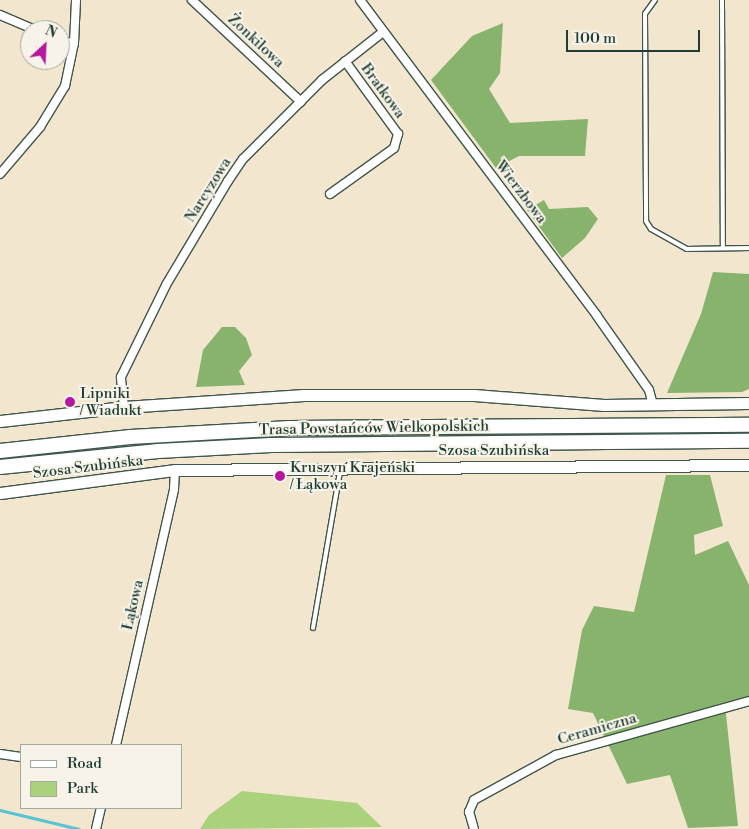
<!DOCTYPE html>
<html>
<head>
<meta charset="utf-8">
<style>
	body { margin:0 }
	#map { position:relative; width:749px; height:829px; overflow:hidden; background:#f3e6cf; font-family:"Libre Bodoni",serif }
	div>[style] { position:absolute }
	.green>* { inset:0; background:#aad17c }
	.forest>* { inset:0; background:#87b36c }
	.stream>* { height:2.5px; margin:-1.25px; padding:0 1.25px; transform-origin:1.25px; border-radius:1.25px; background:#58c3d3 }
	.roads { filter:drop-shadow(1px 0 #3f564b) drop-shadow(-1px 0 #3f564b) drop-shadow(0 1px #3f564b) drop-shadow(0 -1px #3f564b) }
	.lane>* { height:4px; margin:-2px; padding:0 2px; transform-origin:2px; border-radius:2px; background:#fff }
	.street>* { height:8px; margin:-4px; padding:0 4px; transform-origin:4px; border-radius:4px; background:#fff }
	.secondary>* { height:11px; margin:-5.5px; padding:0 5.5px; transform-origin:5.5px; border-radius:5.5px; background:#fff }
	.highway>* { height:14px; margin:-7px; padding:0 7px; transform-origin:7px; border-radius:7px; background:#fff }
	.dots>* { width:14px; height:14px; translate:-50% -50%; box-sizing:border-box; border:2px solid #f7f3e8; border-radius:50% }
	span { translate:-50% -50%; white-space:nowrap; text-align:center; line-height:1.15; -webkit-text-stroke:4px #f7f3e8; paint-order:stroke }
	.street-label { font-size:15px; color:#1f3d34 }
	.poi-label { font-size:15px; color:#1f3d34 }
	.left { translate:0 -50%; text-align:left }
	.legend { position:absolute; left:20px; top:744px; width:162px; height:65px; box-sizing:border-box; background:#f7f3e8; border:1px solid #a1aaa0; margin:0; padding:6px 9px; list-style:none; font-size:15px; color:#1f3d34 }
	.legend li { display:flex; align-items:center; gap:10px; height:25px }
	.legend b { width:25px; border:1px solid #a1aaa0 }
	.north { position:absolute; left:20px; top:20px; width:50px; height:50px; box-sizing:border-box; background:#f7f3e8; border:1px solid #a1aaa0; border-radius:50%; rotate:25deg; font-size:14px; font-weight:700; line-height:20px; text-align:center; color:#1f3d34 }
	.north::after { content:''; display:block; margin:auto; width:18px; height:22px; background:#b5179e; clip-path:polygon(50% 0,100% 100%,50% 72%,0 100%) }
	.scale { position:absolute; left:566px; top:30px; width:134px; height:22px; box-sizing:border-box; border:2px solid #1f3d34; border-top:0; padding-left:6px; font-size:15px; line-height:18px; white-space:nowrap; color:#1f3d34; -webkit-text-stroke:4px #f7f3e8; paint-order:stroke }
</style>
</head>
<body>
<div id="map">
	<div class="green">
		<div style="clip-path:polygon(242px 791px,357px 803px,382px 827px,200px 829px,209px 815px)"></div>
	</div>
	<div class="forest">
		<div style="clip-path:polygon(503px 23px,500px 73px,489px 89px,510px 123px,588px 119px,585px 156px,519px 156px,496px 168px,431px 80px,472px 36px)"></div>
		<div style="clip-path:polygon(544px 200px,549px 209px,588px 207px,598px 219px,585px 238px,562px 258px,527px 210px)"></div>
		<div style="clip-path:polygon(713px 272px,749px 274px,749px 389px,742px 392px,667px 393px,701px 314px)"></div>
		<div style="clip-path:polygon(222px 327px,235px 327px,246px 338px,252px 355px,239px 371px,245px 385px,196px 387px,203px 350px)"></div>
		<div style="clip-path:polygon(666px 475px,710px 475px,723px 526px,694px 535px,695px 555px,728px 541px,749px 585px,749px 698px,725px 705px,738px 826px,688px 828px,670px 775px,627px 784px,593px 713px,568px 709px,582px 630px,594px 606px,634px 612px)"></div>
	</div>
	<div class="stream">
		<div style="left:0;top:810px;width:81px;rotate:13.5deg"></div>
	</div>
	<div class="roads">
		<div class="lane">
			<div style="left:655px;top:0;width:17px;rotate:126deg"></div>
			<div style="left:645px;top:14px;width:207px;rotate:89.7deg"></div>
			<div style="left:646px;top:221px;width:9px;rotate:58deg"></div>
			<div style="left:651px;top:229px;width:41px;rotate:29.1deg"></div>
			<div style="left:687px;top:249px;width:62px;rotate:-0.9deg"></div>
			<div style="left:722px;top:0;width:248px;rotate:89.8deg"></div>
			<div style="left:313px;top:628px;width:159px;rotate:-80.2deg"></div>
		</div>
		<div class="street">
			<div style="left:192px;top:0;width:149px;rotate:43.1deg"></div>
			<div style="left:360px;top:0;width:395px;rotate:53.1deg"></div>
			<div style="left:597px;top:316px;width:90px;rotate:54.9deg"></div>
			<div style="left:649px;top:390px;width:16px;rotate:75deg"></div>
			<div style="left:0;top:15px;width:38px;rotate:23deg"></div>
			<div style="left:60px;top:41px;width:14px;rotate:8deg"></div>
			<div style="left:0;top:174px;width:62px;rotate:-49.6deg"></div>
			<div style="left:40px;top:127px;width:48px;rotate:-58.6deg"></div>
			<div style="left:65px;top:86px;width:44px;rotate:-78.2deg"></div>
			<div style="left:74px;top:43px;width:43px;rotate:-87.3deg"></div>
			<div style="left:330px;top:194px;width:79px;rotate:-35.7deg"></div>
			<div style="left:394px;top:148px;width:15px;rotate:-74deg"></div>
			<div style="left:398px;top:134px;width:90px;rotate:-126deg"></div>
			<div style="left:124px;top:407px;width:30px;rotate:-96deg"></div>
			<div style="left:121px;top:377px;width:102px;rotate:-63.9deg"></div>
			<div style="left:166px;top:285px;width:121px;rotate:-59.2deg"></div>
			<div style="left:228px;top:181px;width:27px;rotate:-56deg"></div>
			<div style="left:243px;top:159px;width:112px;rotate:-45deg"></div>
			<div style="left:322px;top:80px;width:78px;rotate:-38.2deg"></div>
			<div style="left:116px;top:745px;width:262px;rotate:-77.2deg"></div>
			<div style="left:174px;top:489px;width:19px;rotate:-87deg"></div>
			<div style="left:0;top:754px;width:21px;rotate:8deg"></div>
			<div style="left:96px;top:829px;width:22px;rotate:-77deg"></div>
			<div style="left:474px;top:829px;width:18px;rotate:-106deg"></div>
			<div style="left:469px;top:812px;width:13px;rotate:-67deg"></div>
			<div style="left:474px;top:800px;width:94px;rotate:-28.8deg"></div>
			<div style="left:556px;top:755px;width:200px;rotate:-15.6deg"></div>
		</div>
		<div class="secondary">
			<div style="left:0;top:421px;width:125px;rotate:-6.4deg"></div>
			<div style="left:124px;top:407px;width:180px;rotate:-3.8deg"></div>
			<div style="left:304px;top:395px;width:170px"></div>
			<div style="left:474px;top:395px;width:130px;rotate:4.4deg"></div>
			<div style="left:604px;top:405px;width:145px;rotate:-0.8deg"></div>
			<div style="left:0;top:493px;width:177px;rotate:-7.5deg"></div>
			<div style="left:175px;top:470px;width:574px;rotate:-0.5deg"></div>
		</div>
		<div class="highway">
			<div style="left:0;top:451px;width:131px;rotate:-6.1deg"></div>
			<div style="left:130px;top:437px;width:160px;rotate:-3.2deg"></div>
			<div style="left:290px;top:428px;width:459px;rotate:-0.4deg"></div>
			<div style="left:0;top:467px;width:159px;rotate:-5.8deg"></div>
			<div style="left:158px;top:451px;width:113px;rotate:-3deg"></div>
			<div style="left:271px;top:445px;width:478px;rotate:-0.5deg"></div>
		</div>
	</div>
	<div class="dots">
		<div style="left:70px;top:402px;background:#b5179e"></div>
		<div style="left:280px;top:476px;background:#b5179e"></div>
	</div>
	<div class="street-label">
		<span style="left:256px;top:41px;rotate:43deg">Żonkilowa</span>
		<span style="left:383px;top:91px;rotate:54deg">Bratkowa</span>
		<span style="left:208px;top:190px;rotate:-58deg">Narcyzowa</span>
		<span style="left:521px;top:192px;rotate:53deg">Wierzbowa</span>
		<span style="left:374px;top:428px;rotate:-1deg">Trasa Powstańców Wielkopolskich</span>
		<span style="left:494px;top:451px">Szosa Szubińska</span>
		<span style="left:88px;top:467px;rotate:-7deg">Szosa Szubińska</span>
		<span style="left:133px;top:605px;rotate:-77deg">Łąkowa</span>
		<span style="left:597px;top:729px;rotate:-16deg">Ceramiczna</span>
	</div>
	<div class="poi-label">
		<span class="left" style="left:80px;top:402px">Lipniki<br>/ Wiadukt</span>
		<span class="left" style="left:290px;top:476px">Kruszyn Krajeński<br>/ Łąkowa</span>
	</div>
	<ul class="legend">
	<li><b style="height:6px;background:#fff"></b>Road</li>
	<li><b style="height:14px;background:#aad17c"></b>Park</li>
	</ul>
	<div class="north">N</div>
	<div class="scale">100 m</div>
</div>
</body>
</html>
